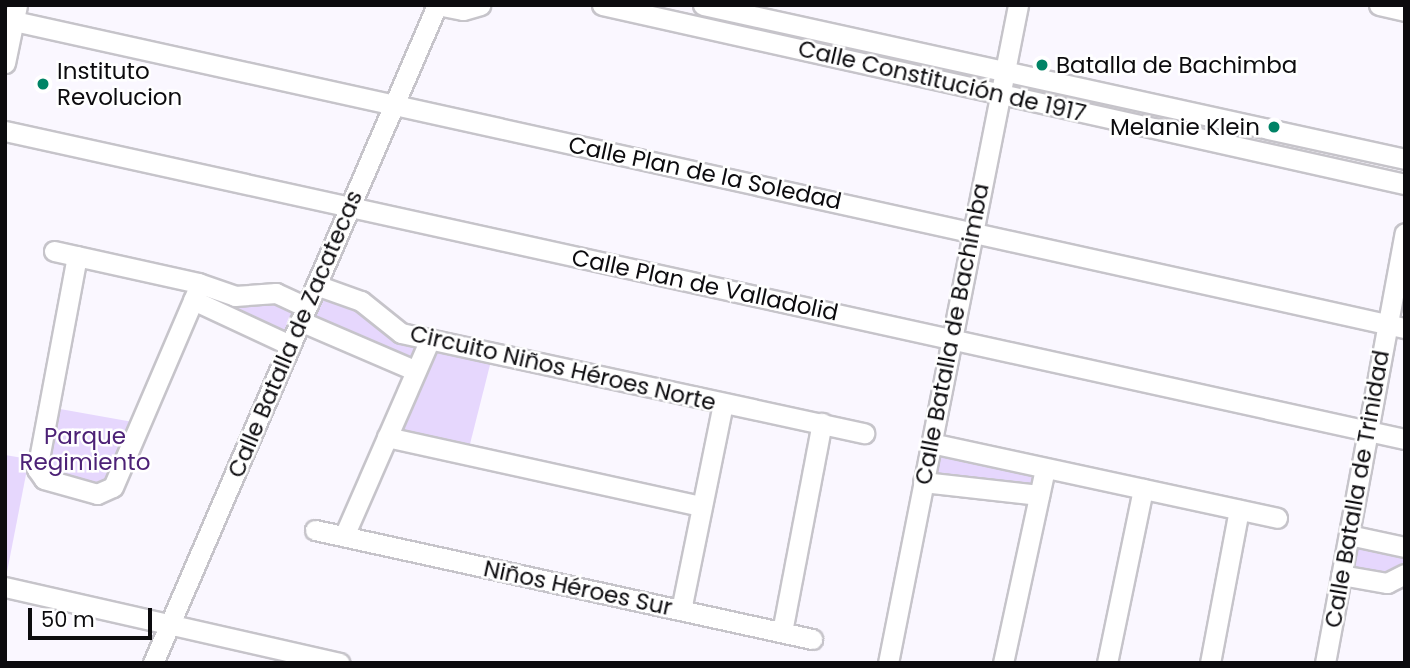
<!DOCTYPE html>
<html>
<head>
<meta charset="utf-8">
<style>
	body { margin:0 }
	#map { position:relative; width:1410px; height:668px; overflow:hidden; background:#faf7ff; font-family:Poppins,sans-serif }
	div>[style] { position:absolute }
	.green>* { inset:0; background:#e6d7fd }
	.roads { filter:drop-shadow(2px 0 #c6c4ca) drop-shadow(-2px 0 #c6c4ca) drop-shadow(0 2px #c6c4ca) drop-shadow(0 -2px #c6c4ca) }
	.minor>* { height:19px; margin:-9.5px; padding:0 9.5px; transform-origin:9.5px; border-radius:9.5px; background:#fff }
	.dots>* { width:19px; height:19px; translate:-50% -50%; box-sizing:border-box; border:4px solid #fff; border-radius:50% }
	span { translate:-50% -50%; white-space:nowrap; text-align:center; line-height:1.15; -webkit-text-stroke:5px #fff; paint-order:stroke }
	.poi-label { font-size:23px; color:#0c0b0e }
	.left { translate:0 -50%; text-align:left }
	.right { translate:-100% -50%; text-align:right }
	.street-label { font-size:23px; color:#0c0b0e }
	.park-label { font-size:23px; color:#4c2176 }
	.frame { position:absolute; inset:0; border:7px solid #0c0b0e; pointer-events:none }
	.scale { position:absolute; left:28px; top:608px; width:124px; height:32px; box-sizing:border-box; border:4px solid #0c0b0e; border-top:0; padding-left:9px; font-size:21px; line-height:24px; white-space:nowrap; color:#0c0b0e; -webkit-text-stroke:5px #fff; paint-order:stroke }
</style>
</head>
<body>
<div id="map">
	<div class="green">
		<div style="clip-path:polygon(200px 284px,306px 307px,316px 285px,430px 339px,416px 371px,302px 317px,288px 339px,193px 300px)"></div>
		<div style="clip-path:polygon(435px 344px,492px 357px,469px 448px,400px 433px)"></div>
		<div style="clip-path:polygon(60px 409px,133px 422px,105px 488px,45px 475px)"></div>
		<div style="clip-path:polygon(931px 443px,1045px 468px,1039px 495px,923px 482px)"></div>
		<div style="clip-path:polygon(5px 455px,29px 459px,7px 572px,5px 572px)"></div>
		<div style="clip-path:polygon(1359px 541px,1405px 552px,1405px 584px,1353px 574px)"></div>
	</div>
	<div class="roads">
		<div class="minor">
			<div style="left:437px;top:5px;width:26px;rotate:11deg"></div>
			<div style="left:463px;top:10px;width:18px;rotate:-16deg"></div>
			<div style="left:602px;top:5px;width:823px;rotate:12.57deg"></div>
			<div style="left:703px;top:5px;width:719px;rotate:12.37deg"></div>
			<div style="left:1379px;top:5px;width:27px;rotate:13deg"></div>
			<div style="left:5px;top:19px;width:1434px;rotate:12.45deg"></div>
			<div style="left:5px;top:63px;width:59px;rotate:-78.3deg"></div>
			<div style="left:5px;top:131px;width:1433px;rotate:12.41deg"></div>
			<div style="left:54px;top:251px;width:148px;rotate:12.5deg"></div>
			<div style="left:198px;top:283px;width:39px;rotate:19deg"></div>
			<div style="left:235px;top:296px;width:41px;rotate:-4.2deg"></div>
			<div style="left:276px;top:293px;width:33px;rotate:25deg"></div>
			<div style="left:77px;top:256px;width:217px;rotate:100.6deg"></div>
			<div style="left:37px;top:469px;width:12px;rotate:55deg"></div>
			<div style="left:44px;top:479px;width:55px;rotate:15.8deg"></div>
			<div style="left:97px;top:494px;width:17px;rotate:-24deg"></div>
			<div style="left:113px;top:487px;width:221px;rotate:-66.8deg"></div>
			<div style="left:316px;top:285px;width:48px;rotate:19.6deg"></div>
			<div style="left:361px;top:301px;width:51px;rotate:38.7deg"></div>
			<div style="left:401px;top:333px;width:474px;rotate:12.2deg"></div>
			<div style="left:193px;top:300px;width:107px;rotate:24.9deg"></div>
			<div style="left:300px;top:321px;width:126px;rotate:23.3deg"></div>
			<div style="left:387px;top:437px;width:322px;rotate:12.4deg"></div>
			<div style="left:931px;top:443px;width:354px;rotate:12.2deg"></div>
			<div style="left:923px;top:482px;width:117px;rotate:6.4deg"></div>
			<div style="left:315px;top:530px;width:509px;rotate:12.37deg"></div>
			<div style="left:1349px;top:535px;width:57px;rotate:12.1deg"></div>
			<div style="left:344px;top:536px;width:215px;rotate:-66.4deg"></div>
			<div style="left:1341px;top:575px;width:47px;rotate:9.9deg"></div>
			<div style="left:1387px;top:583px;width:20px;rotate:-27deg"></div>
			<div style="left:5px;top:587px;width:343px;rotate:12.8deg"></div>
			<div style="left:681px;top:610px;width:210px;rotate:-78.5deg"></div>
			<div style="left:782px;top:632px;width:213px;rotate:-79.2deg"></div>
			<div style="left:153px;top:663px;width:717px;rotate:-66.65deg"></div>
			<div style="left:888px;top:663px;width:671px;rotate:-78.82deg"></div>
			<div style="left:1003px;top:663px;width:199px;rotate:-77.8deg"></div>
			<div style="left:1107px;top:663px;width:178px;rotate:-78.3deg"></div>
			<div style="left:1210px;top:663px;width:156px;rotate:-79.3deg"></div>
			<div style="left:1325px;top:663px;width:437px;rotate:-79.5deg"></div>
		</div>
	</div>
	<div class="dots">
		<div style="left:1042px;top:65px;background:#008366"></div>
		<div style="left:43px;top:84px;background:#008366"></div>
		<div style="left:1274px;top:127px;background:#008366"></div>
	</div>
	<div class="poi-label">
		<span class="left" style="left:1056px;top:65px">Batalla de Bachimba</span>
		<span class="left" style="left:57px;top:84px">Instituto<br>Revolucion</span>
		<span class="right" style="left:1260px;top:127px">Melanie Klein</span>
	</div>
	<div class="street-label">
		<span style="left:942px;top:81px;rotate:13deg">Calle Constitución de 1917</span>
		<span style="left:705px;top:173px;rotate:12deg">Calle Plan de la Soledad</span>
		<span style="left:705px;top:285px;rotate:12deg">Calle Plan de Valladolid</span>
		<span style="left:295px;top:334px;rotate:-67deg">Calle Batalla de Zacatecas</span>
		<span style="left:952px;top:334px;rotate:-79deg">Calle Batalla de Bachimba</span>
		<span style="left:563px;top:368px;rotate:13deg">Circuito Niños Héroes Norte</span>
		<span style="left:1357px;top:489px;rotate:-80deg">Calle Batalla de Trinidad</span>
		<span style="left:578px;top:588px;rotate:12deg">Niños Héroes Sur</span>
	</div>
	<div class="park-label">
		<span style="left:85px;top:449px">Parque<br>Regimiento</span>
	</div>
	<div class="frame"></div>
	<div class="scale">50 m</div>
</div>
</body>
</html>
